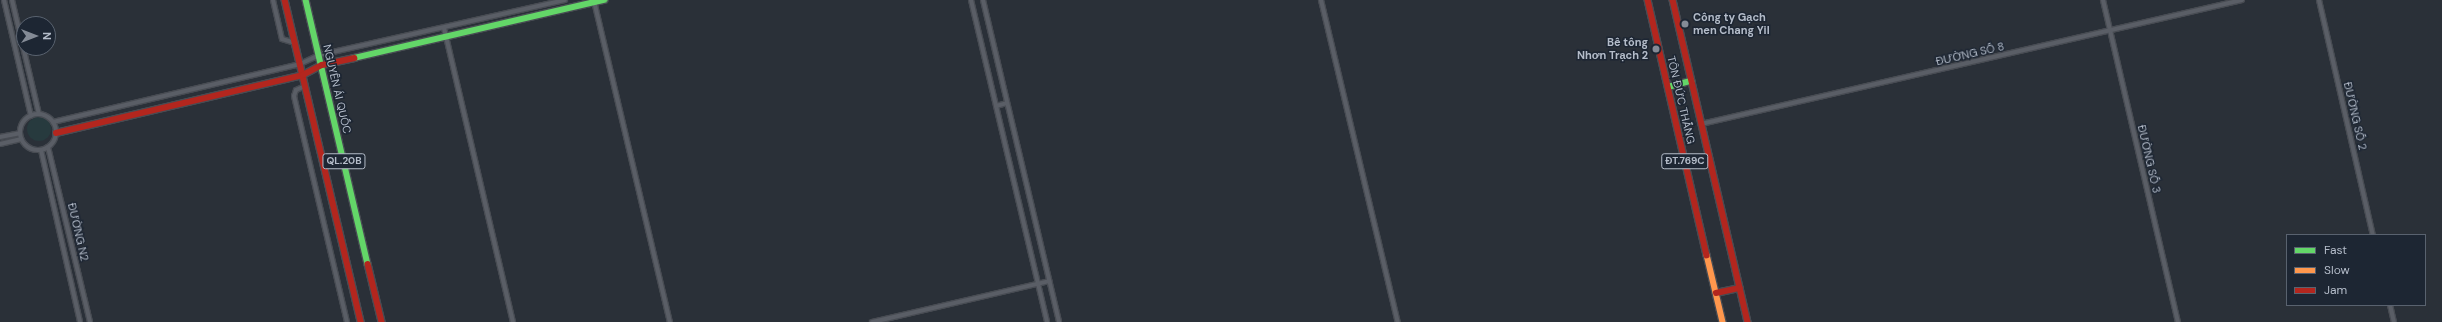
<!DOCTYPE html>
<html>
<head>
<meta charset="utf-8">
<style>
	body { margin:0 }
	#map { position:relative; width:2442px; height:322px; overflow:hidden; background:#2a3038; font-family:"DM Sans",sans-serif }
	div>[style] { position:absolute }
	.green>* { inset:0; background:#273a3e }
	.round { border-radius:50% }
	.roads { filter:drop-shadow(1px 0 #484c53) drop-shadow(-1px 0 #484c53) drop-shadow(0 1px #484c53) drop-shadow(0 -1px #484c53) }
	.street>* { height:4px; margin:-2px; padding:0 2px; transform-origin:2px; border-radius:2px; background:#5a5e66 }
	.street>.ring { margin:-2px; padding:0; box-sizing:content-box; background:none; border:4px solid #5a5e66; border-radius:50% }
	.fast>* { height:5.5px; margin:-2.75px; padding:0 2.75px; transform-origin:2.75px; border-radius:2.75px; background:#63d668 }
	.slow>* { height:5.5px; margin:-2.75px; padding:0 2.75px; transform-origin:2.75px; border-radius:2.75px; background:#ff974d }
	.jam>* { height:5.5px; margin:-2.75px; padding:0 2.75px; transform-origin:2.75px; border-radius:2.75px; background:#b3261e }
	.dots>* { width:11px; height:11px; translate:-50% -50%; box-sizing:border-box; border:2px solid #1d2633; border-radius:50% }
	span { translate:-50% -50%; white-space:nowrap; text-align:center; line-height:1.15; -webkit-text-stroke:3px #1d2633; paint-order:stroke }
	.shield-label span { padding:1px 3px; background:#1d2633; border:1px solid; border-radius:3px; -webkit-text-stroke-width:0 }
	.shield-label { font-size:10px; color:#b4bcc9; font-weight:700 }
	.poi-label { font-size:11px; color:#b4bcc9; font-weight:700 }
	.left { translate:0 -50%; text-align:left }
	.right { translate:-100% -50%; text-align:right }
	.street-label { font-size:11px; color:#b4bcc9 }
	.legend { position:absolute; left:2286px; top:234px; width:140px; height:72px; box-sizing:border-box; background:#1d2633; border:1px solid #59626f; margin:0; padding:5px 7px; list-style:none; font-size:12px; color:#b4bcc9 }
	.legend li { display:flex; align-items:center; gap:8px; height:20px }
	.legend b { width:20px; border:1px solid #59626f }
	.north { position:absolute; left:16px; top:16px; width:40px; height:40px; box-sizing:border-box; background:#1d2633; border:1px solid #59626f; border-radius:50%; rotate:90deg; font-size:11px; font-weight:700; line-height:16px; text-align:center; color:#b4bcc9 }
	.north::after { content:''; display:block; margin:auto; width:14px; height:18px; background:#848b96; clip-path:polygon(50% 0,100% 100%,50% 72%,0 100%) }
</style>
</head>
<body>
<div id="map">
	<div class="green">
		<div class="round" style="left:27px;top:117px;width:24px;height:24px"></div>
	</div>
	<div class="roads">
		<div class="street">
			<div style="left:4px;top:0;width:119px;rotate:76.9deg"></div>
			<div style="left:12px;top:0;width:117px;rotate:76.7deg"></div>
			<div style="left:273px;top:0;width:40px;rotate:77deg"></div>
			<div style="left:282px;top:39px;width:14px;rotate:17deg"></div>
			<div style="left:971px;top:0;width:331px;rotate:76.7deg"></div>
			<div style="left:983px;top:0;width:331px;rotate:76.7deg"></div>
			<div style="left:1321px;top:0;width:331px;rotate:76.6deg"></div>
			<div style="left:2103px;top:0;width:331px;rotate:76.9deg"></div>
			<div style="left:2319px;top:0;width:241px;rotate:77.1deg"></div>
			<div style="left:594px;top:1px;width:330px;rotate:76.7deg"></div>
			<div style="left:444px;top:28px;width:302px;rotate:76.8deg"></div>
			<div style="left:305px;top:86px;width:10px;rotate:156deg"></div>
			<div style="left:296px;top:90px;width:6px;rotate:108deg"></div>
			<div style="left:294px;top:96px;width:232px;rotate:76.8deg"></div>
			<div style="left:996px;top:106px;width:11px;rotate:-15deg"></div>
			<div class="ring" style="left:20px;top:114px;width:32px;height:32px"></div>
			<div style="left:53px;top:122px;width:254px;rotate:-13.2deg"></div>
			<div style="left:300px;top:64px;width:21px;rotate:-25deg"></div>
			<div style="left:319px;top:55px;width:252px;rotate:-12.6deg"></div>
			<div style="left:1701px;top:124px;width:555px;rotate:-12.91deg"></div>
			<div style="left:0;top:137px;width:20px;rotate:-11deg"></div>
			<div style="left:0;top:144px;width:22px;rotate:-13deg"></div>
			<div style="left:48px;top:147px;width:180px;rotate:76.5deg"></div>
			<div style="left:41px;top:150px;width:176px;rotate:77.2deg"></div>
			<div style="left:2390px;top:305px;width:17px;rotate:77deg"></div>
			<div style="left:872px;top:322px;width:182px;rotate:-13deg"></div>
		</div>
		<div class="fast">
			<div style="left:306px;top:0;width:271px;rotate:76.8deg"></div>
			<div style="left:354px;top:58px;width:257px;rotate:-13.1deg"></div>
			<div style="left:1668px;top:87px;width:24px;rotate:-15deg"></div>
		</div>
		<div class="slow">
			<div style="left:1707px;top:255px;width:69px;rotate:76.6deg"></div>
		</div>
		<div class="jam">
			<div style="left:285px;top:0;width:331px;rotate:76.7deg"></div>
			<div style="left:1648px;top:0;width:262px;rotate:77deg"></div>
			<div style="left:1673px;top:0;width:331px;rotate:76.9deg"></div>
			<div style="left:56px;top:133px;width:254px;rotate:-13.2deg"></div>
			<div style="left:303px;top:75px;width:21px;rotate:-28deg"></div>
			<div style="left:322px;top:65px;width:33px;rotate:-12deg"></div>
			<div style="left:368px;top:264px;width:60px;rotate:76.4deg"></div>
			<div style="left:1716px;top:293px;width:24px;rotate:-12deg"></div>
		</div>
	</div>
	<div class="dots">
		<div style="left:1685px;top:24px;background:#848b96"></div>
		<div style="left:1656px;top:49px;background:#848b96"></div>
	</div>
	<div class="shield-label">
		<span style="left:344px;top:161px">QL.20B</span>
		<span style="left:1685px;top:161px">ĐT.769C</span>
	</div>
	<div class="poi-label">
		<span class="left" style="left:1693px;top:24px">Công ty Gạch<br>men Chang Yil</span>
		<span class="right" style="left:1648px;top:49px">Bê tông<br>Nhơn Trạch 2</span>
	</div>
	<div class="street-label">
		<span style="left:1970px;top:54px;rotate:-13deg">ĐƯỜNG SỐ 8</span>
		<span style="left:337px;top:89px;rotate:77deg">NGUYỄN ÁI QUỐC</span>
		<span style="left:1681px;top:100px;rotate:77deg">TÔN ĐỨC THẮNG</span>
		<span style="left:2355px;top:116px;rotate:77deg">ĐƯỜNG SỐ 2</span>
		<span style="left:2149px;top:159px;rotate:77deg">ĐƯỜNG SỐ 3</span>
		<span style="left:78px;top:232px;rotate:77deg">ĐƯỜNG N2</span>
	</div>
	<ul class="legend">
	<li><b style="height:5px;background:#63d668"></b>Fast</li>
	<li><b style="height:5px;background:#ff974d"></b>Slow</li>
	<li><b style="height:5px;background:#b3261e"></b>Jam</li>
	</ul>
	<div class="north">N</div>
</div>
</body>
</html>
